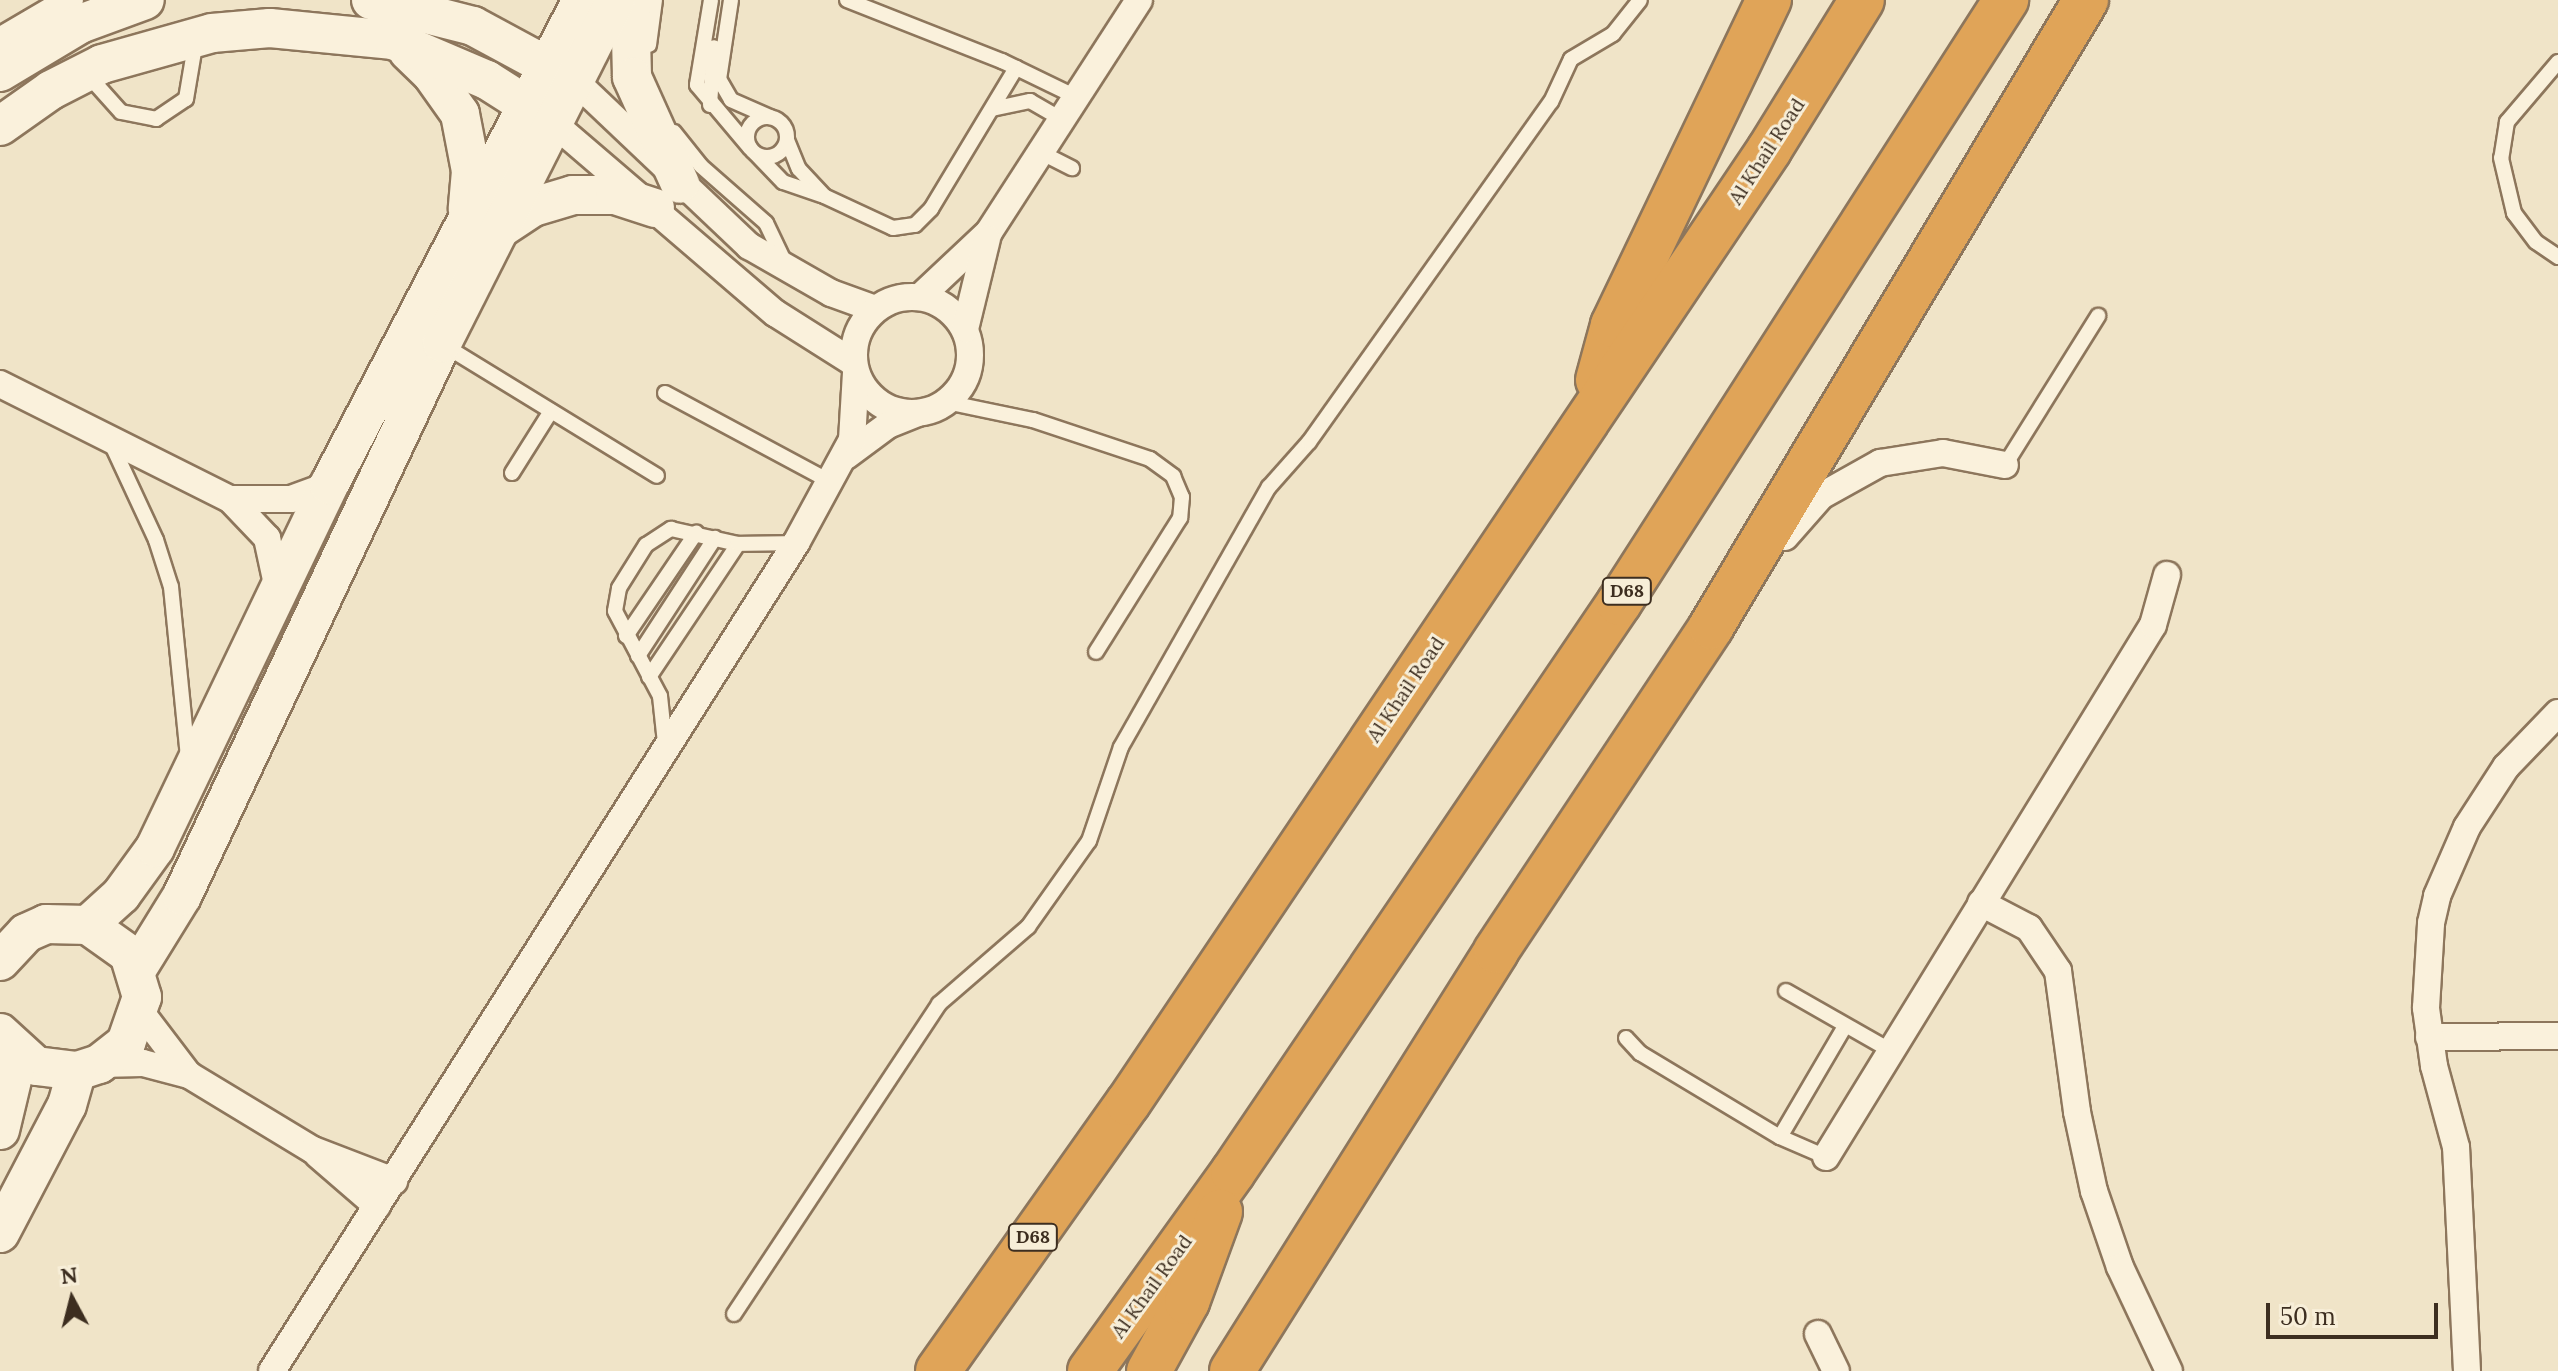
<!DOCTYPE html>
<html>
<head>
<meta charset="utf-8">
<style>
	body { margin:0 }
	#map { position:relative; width:2558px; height:1371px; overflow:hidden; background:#f0e4c8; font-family:Lora,serif }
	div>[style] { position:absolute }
	.roads { filter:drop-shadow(2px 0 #8d765c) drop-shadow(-2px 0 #8d765c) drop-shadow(0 2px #8d765c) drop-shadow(0 -2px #8d765c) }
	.lane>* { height:14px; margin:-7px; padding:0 7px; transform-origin:7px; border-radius:7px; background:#faf1dc }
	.lane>.ring { margin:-7px; padding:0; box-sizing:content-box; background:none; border:14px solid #faf1dc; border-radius:50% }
	.street>* { height:26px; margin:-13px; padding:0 13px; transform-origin:13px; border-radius:13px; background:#faf1dc }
	.street>.ring { margin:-13px; padding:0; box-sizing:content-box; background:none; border:26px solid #faf1dc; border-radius:50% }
	.secondary>* { height:38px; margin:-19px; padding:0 19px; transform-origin:19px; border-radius:19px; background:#faf1dc }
	.highway>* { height:44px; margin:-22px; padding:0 22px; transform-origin:22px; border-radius:22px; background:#e0a458 }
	span { translate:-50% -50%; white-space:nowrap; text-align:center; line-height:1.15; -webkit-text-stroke:6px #f7eed8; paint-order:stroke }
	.shield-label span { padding:2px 6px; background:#f7eed8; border:2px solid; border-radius:6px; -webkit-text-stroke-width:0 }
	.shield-label { font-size:18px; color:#3d2e20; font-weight:700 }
	.street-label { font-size:20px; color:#3d2e20 }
	.north { position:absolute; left:32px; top:1259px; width:80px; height:80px; -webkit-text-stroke:6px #f7eed8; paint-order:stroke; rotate:353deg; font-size:22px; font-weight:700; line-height:32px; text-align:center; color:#3d2e20 }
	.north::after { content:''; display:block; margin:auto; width:28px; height:36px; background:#3d2e20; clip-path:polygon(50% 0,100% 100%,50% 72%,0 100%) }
	.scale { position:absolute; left:2266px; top:1303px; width:172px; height:36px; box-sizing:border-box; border:4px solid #3d2e20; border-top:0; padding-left:10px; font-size:24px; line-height:28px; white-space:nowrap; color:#3d2e20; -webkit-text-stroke:6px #f7eed8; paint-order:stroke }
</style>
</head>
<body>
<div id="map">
	<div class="roads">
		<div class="lane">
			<div style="left:711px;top:0;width:86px;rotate:99.4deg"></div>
			<div style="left:697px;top:85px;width:82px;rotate:49.9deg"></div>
			<div style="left:731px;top:0;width:80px;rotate:98.6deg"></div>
			<div style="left:719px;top:79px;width:24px;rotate:60deg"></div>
			<div style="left:731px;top:100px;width:43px;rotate:23.6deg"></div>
			<div style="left:847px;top:0;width:167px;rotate:21.5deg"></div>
			<div style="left:1002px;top:61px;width:82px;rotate:25.9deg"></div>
			<div style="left:649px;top:45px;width:45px;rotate:-82.4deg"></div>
			<div style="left:2558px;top:62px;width:79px;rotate:130.4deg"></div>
			<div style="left:2507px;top:122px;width:36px;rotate:99deg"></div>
			<div style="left:2501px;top:158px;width:57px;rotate:76.7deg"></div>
			<div style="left:2514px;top:213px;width:36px;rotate:53deg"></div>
			<div style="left:2536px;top:242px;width:27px;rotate:34deg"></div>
			<div style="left:86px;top:73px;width:52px;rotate:48.1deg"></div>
			<div style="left:121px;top:112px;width:36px;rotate:11deg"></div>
			<div style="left:156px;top:119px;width:36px;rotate:-34deg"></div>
			<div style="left:186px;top:99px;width:60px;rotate:-80.4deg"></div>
			<div style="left:710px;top:105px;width:58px;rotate:-86.1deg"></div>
			<div style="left:992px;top:109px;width:39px;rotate:-12deg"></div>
			<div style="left:1030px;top:101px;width:36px;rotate:30deg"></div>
			<div class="ring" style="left:747px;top:117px;width:26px;height:26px"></div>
			<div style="left:674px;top:132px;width:43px;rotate:51.5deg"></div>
			<div style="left:701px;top:166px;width:86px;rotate:41.2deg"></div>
			<div style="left:766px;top:223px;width:49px;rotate:64.5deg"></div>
			<div style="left:787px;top:140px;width:31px;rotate:68deg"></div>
			<div style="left:799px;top:169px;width:37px;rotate:47deg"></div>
			<div style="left:824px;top:196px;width:76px;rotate:24.9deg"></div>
			<div style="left:893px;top:228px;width:22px;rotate:-8deg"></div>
			<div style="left:915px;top:225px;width:23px;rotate:-45deg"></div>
			<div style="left:931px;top:209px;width:165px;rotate:-58.9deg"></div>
			<div style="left:1040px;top:152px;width:36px;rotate:27deg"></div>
			<div style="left:756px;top:154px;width:39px;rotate:46deg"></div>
			<div style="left:783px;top:182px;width:40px;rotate:18.9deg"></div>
			<div style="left:442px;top:344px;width:252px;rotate:31.5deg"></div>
			<div style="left:665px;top:393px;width:188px;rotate:28.2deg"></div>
			<div style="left:946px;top:402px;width:89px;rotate:11.7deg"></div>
			<div style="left:1033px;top:420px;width:123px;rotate:18.4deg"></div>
			<div style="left:1150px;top:459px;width:29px;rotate:36deg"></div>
			<div style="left:1173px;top:476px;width:23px;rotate:67deg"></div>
			<div style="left:1182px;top:497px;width:21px;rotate:95deg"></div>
			<div style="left:1180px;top:518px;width:158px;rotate:122.1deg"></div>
			<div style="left:111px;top:443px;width:107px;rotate:65.1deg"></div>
			<div style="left:156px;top:540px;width:49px;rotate:72.3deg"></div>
			<div style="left:171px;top:587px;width:171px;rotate:84.3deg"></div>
			<div style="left:2005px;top:465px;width:176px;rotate:-58deg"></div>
			<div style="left:512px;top:473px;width:73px;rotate:-57.8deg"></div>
			<div style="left:626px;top:636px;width:125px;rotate:-55.8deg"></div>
			<div style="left:638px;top:656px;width:141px;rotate:-56.9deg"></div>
			<div style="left:649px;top:677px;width:160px;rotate:-56.2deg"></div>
			<div style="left:665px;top:743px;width:47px;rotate:-96.1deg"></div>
			<div style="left:660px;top:696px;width:96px;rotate:-117.9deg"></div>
			<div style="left:615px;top:611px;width:23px;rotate:-80deg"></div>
			<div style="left:619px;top:588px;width:51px;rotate:-57.9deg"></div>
			<div style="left:646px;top:545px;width:30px;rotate:-33deg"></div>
			<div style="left:671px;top:529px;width:69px;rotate:12.6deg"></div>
			<div style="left:738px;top:544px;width:57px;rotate:-1deg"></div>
			<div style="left:1786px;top:991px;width:121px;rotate:29.7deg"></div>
			<div style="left:1626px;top:1038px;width:21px;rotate:47deg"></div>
			<div style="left:1640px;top:1053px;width:163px;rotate:31deg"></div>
			<div style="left:1780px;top:1137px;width:50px;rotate:23.5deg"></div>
			<div style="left:1780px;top:1137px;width:129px;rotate:-59.6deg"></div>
			<div style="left:734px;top:1314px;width:372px;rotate:-56.5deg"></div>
			<div style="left:939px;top:1004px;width:118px;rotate:-40.9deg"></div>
			<div style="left:1028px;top:927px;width:105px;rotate:-54.7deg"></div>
			<div style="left:1089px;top:841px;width:99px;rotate:-71.2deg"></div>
			<div style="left:1121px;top:747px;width:299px;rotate:-60.4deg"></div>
			<div style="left:1269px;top:487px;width:60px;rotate:-48.4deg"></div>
			<div style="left:1309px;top:442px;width:417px;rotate:-54.6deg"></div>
			<div style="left:1551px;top:102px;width:47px;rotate:-65.1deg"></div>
			<div style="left:1571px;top:59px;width:49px;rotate:-30.8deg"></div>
			<div style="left:1613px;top:34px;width:43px;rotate:-51.5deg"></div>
		</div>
		<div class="street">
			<div style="left:0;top:41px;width:81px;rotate:-30.4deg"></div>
			<div style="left:575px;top:81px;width:240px;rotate:43.5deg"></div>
			<div style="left:749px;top:246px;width:95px;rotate:29.8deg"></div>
			<div style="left:831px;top:293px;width:47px;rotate:20deg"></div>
			<div style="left:552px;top:122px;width:294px;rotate:40.6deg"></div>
			<div style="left:775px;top:313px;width:93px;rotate:32.3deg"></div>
			<div class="ring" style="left:854px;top:297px;width:90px;height:90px"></div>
			<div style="left:920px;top:297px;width:95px;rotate:-43.3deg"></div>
			<div style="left:989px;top:232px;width:276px;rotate:-57.1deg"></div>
			<div style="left:965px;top:329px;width:93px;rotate:-76.3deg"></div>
			<div style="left:0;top:384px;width:257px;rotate:26.6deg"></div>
			<div style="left:230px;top:499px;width:54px;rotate:46.5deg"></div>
			<div style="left:267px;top:538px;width:52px;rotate:77.8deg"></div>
			<div style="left:846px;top:456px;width:52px;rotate:-36.4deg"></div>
			<div style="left:888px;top:425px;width:31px;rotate:-22deg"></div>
			<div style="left:230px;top:499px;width:61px"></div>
			<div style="left:291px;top:499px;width:40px;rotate:-20.2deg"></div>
			<div style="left:1785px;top:537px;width:55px;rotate:-48.7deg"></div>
			<div style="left:1821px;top:496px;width:68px;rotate:-29.2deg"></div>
			<div style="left:1880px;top:463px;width:64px;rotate:-9deg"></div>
			<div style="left:1943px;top:453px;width:63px;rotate:11deg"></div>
			<div style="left:1981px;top:903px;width:54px;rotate:27.5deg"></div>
			<div style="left:2029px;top:928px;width:52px;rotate:56deg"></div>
			<div style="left:2058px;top:971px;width:142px;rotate:82.3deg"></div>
			<div style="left:2077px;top:1112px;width:81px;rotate:77.9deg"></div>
			<div style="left:2094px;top:1191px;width:80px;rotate:71.1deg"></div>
			<div style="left:2120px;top:1267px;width:115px;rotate:64.8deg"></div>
			<div style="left:140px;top:1011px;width:78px;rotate:52.8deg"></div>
			<div style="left:2429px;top:1037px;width:129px;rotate:-0.4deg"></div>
			<div style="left:99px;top:1064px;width:44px;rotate:-1.3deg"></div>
			<div style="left:143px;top:1063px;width:48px;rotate:14.6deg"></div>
			<div style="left:189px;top:1075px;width:145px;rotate:31.2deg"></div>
			<div style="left:313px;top:1150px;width:87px;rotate:20.9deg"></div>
			<div style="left:318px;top:1155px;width:78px;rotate:40.8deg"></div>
			<div style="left:1826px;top:1157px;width:624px;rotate:-58.42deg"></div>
			<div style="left:2153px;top:625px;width:52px;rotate:-74.4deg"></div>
			<div style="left:1818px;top:1334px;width:41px;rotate:64.1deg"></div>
			<div style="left:272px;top:1371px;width:980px;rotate:-57.67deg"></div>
			<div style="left:796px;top:543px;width:117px;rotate:-61.5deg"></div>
			<div style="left:852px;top:440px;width:67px;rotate:-86.6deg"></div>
			<div style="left:2467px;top:1371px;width:224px;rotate:-92.8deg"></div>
			<div style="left:2456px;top:1147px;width:84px;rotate:-105.2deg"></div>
			<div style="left:2434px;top:1066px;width:59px;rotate:-97.9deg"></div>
			<div style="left:2426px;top:1008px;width:85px;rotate:-86.6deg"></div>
			<div style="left:2431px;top:923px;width:28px;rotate:-77deg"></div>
			<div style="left:2437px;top:896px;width:75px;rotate:-66.5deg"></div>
			<div style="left:2467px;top:827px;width:72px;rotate:-57deg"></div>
			<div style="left:2506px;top:767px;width:75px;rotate:-46.1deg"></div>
		</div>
		<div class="secondary">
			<div style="left:371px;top:0;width:105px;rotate:14.3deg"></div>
			<div style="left:473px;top:26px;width:111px;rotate:28.4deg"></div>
			<div style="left:630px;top:0;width:77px;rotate:88.5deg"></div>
			<div style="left:632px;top:77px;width:117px;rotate:65.8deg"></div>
			<div style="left:408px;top:51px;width:32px;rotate:44deg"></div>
			<div style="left:431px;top:73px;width:50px;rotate:54.7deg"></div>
			<div style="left:460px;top:114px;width:58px;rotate:79.1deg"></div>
			<div style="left:471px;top:171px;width:38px;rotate:95deg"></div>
			<div style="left:0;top:72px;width:93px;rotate:-31deg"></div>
			<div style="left:80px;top:24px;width:69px;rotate:-20.3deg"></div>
			<div style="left:0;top:126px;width:62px;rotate:-35.2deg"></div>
			<div style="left:51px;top:90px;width:57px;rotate:-27deg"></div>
			<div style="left:102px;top:64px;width:114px;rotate:-15.7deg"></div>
			<div style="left:212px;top:33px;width:58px;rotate:-4.9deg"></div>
			<div style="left:270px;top:28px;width:124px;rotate:5.6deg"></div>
			<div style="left:393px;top:40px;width:102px;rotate:23.1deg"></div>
			<div style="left:487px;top:80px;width:75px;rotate:32.4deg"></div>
			<div style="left:498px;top:230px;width:42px;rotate:-33.3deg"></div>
			<div style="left:533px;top:207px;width:42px;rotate:-16.7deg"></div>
			<div style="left:573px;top:195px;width:42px"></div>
			<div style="left:615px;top:195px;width:42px;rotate:18deg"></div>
			<div style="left:88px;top:925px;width:45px;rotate:-42.3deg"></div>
			<div style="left:121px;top:895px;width:58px;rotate:-54.1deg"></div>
			<div style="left:155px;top:848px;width:403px;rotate:-64.4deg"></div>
			<div style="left:329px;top:485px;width:547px;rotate:-62.45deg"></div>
			<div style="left:0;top:961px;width:38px;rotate:-47deg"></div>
			<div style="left:26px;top:933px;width:22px;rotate:-24deg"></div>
			<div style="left:46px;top:924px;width:42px;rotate:1.4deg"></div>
			<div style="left:88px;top:925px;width:50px;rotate:35.3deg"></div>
			<div style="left:129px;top:954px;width:45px;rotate:73.2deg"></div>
			<div style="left:142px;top:997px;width:49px;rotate:109.2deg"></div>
			<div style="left:126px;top:1043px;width:34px;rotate:142deg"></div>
			<div style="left:99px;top:1064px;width:23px;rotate:162deg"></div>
			<div style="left:77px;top:1071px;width:41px;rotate:-173deg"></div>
			<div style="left:36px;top:1066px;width:49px;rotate:-137.5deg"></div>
			<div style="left:137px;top:969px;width:86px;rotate:-58.3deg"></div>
			<div style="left:182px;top:896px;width:611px;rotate:-64.82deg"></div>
			<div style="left:442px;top:343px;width:384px;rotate:-63.2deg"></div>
			<div style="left:0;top:1130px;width:77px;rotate:-76.5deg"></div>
			<div style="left:0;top:1233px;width:144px;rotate:-62.4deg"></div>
			<div style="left:67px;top:1105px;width:35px;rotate:-74deg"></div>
		</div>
		<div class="highway">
			<div style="left:1598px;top:380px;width:57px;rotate:-74.7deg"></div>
			<div style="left:1613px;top:325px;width:361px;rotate:-64.4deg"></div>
			<div style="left:938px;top:1371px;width:329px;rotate:-54.7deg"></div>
			<div style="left:1128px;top:1103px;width:1149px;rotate:-56.07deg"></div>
			<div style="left:1769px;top:150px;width:176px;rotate:-58.2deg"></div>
			<div style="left:1090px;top:1371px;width:245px;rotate:-54.3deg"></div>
			<div style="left:1233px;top:1172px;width:688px;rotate:-55.85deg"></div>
			<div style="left:1619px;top:603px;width:717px;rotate:-57.31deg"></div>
			<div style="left:1149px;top:1371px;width:79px;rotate:-61.2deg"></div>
			<div style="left:1187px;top:1302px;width:96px;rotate:-69.9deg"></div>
			<div style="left:1232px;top:1371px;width:496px;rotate:-57.8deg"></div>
			<div style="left:1496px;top:951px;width:389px;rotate:-56.4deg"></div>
			<div style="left:1711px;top:627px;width:731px;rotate:-59.12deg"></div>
		</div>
	</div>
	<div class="shield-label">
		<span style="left:1627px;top:591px">D68</span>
		<span style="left:1033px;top:1237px">D68</span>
	</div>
	<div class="street-label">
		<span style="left:1766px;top:151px;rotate:-57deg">Al Khail Road</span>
		<span style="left:1405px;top:689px;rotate:-56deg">Al Khail Road</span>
		<span style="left:1151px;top:1286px;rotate:-54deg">Al Khail Road</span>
	</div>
	<div class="north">N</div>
	<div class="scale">50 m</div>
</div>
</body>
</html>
